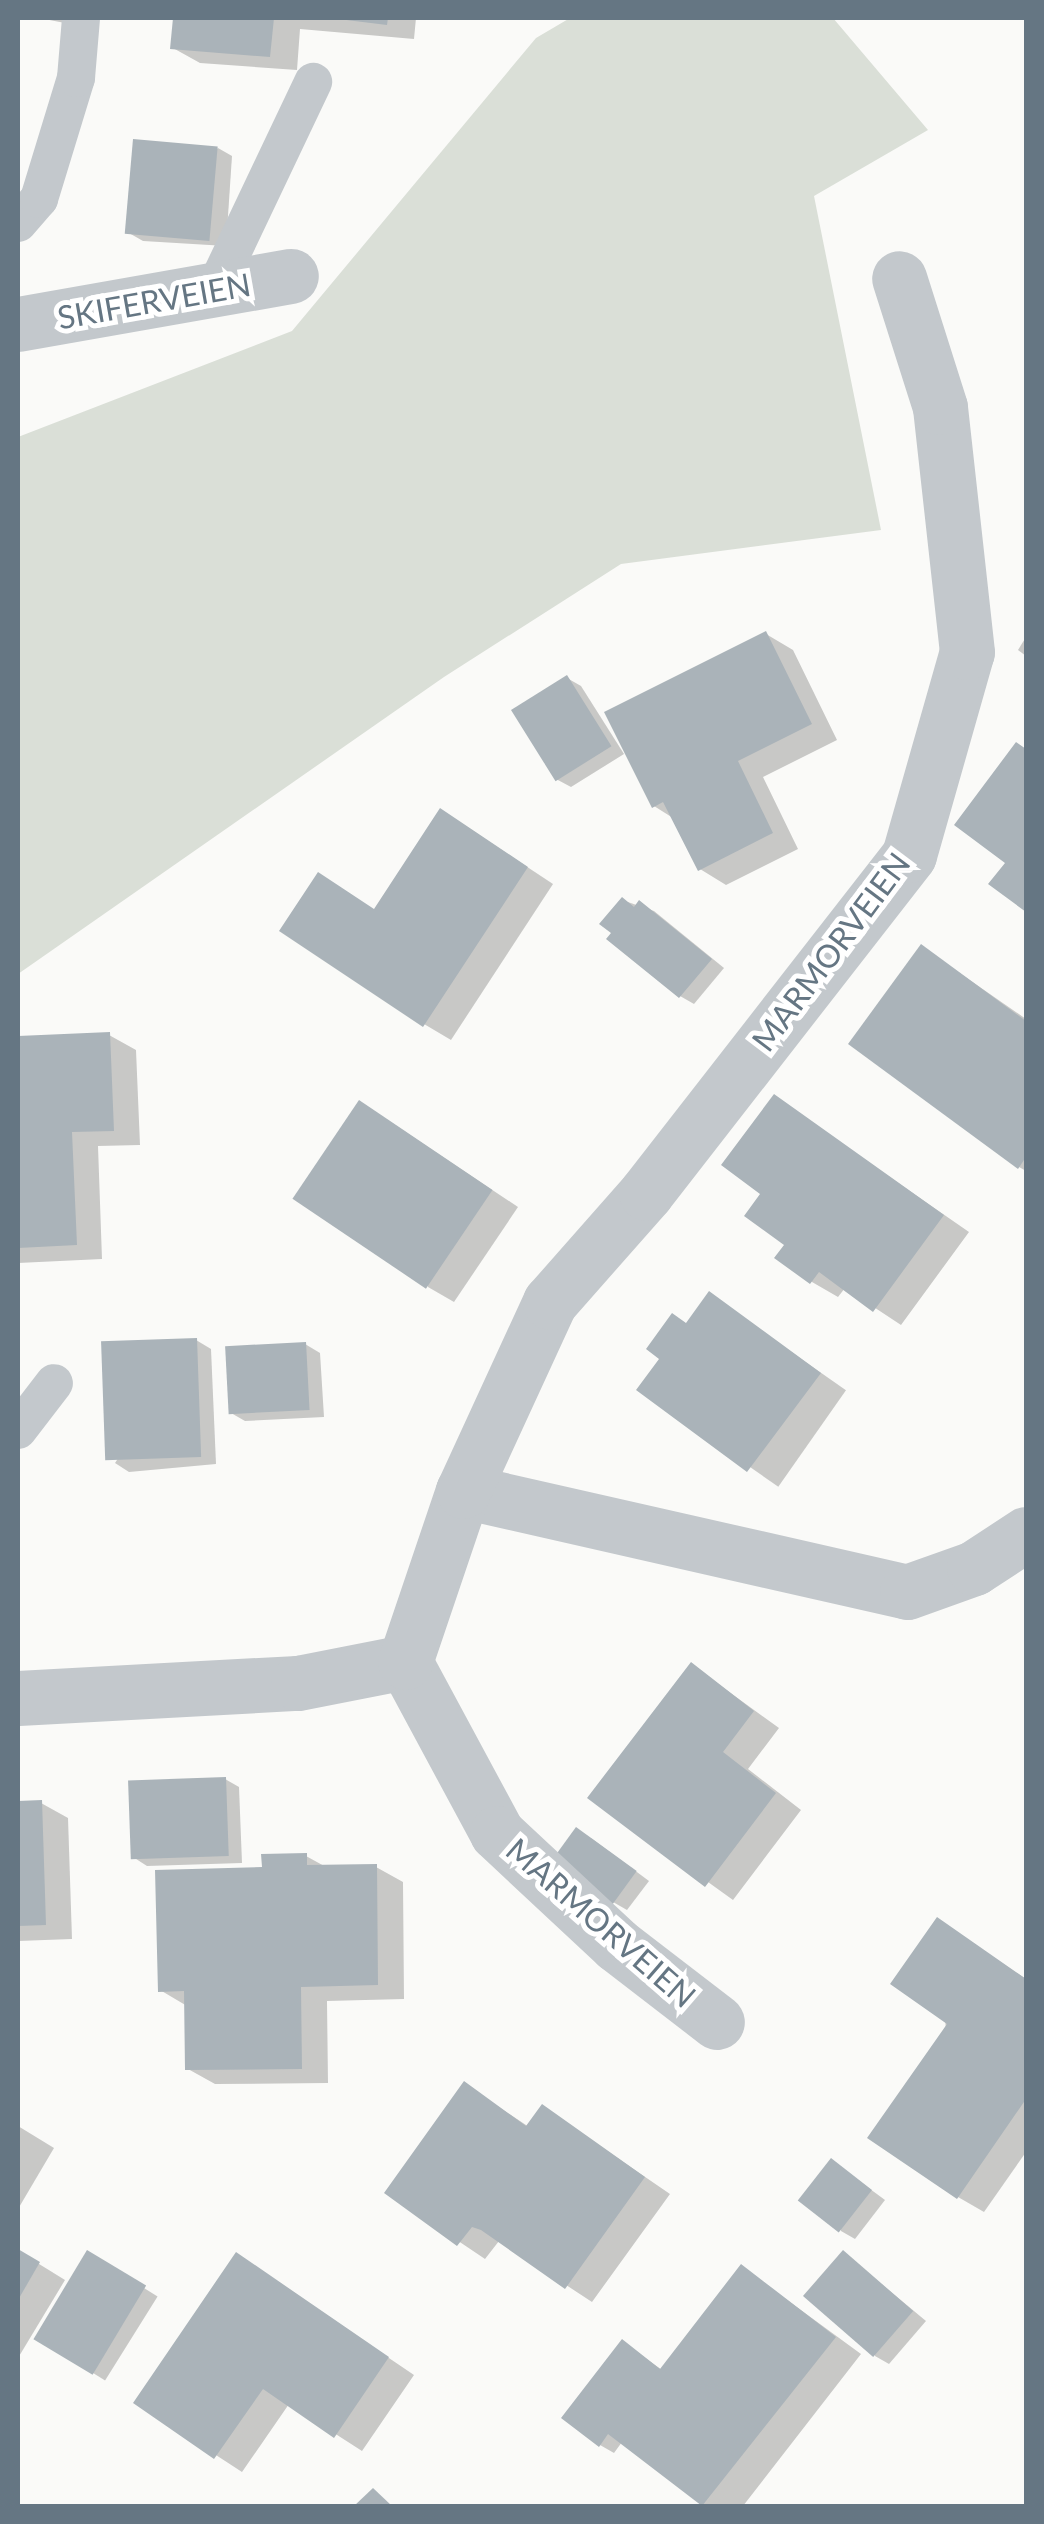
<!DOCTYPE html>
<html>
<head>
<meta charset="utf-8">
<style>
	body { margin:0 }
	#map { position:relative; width:1044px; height:2524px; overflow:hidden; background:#fafaf8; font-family:Lato,sans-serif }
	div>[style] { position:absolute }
	.green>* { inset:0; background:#dadfd7 }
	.shadow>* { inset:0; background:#0003; transform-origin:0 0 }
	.building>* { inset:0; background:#aab3b9; transform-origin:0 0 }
	.lane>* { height:38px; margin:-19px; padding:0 19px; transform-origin:19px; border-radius:19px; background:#c3c8cc }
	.street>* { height:55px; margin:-27.5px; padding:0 27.5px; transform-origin:27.5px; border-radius:27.5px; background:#c3c8cc }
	span { translate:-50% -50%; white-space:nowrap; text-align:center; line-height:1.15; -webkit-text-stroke:10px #fff; paint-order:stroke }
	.street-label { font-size:32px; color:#657683 }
	.frame { position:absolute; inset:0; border:20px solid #657683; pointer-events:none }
</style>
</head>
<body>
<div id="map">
	<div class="green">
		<div style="clip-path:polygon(570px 18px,833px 18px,928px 130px,814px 196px,881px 530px,621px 564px,444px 677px,18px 974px,18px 437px,292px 331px,536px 38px)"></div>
	</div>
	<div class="shadow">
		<div style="clip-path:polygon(39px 18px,66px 18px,65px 23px)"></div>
		<div style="clip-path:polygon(175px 18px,416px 18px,414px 39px,300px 29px,297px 70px,200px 63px,173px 48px)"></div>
		<div style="clip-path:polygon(218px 148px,232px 156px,226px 246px,143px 241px,129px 233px)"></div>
		<div style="clip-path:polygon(766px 634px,793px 650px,837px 740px,763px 777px,798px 849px,726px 885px,700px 869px,673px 818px,654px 806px)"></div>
		<div style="clip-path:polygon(1026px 637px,1026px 656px,1018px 650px)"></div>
		<div style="clip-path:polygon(567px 678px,581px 686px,624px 754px,571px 787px,556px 779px)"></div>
		<div style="clip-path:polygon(1017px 745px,1026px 751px,1026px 909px,992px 884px,1008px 863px)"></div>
		<div style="clip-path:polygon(467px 827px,553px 884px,451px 1040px,424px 1024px,376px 911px)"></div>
		<div style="clip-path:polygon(622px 900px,654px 911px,724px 968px,694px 1004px,680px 996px)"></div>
		<div style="clip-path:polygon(922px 947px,1026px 1019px,1026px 1171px,1019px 1167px)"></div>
		<div style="clip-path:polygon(109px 1035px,136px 1050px,140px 1145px,98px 1146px,102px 1259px,18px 1263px,18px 1038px)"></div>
		<div style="clip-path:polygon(774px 1097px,969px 1232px,901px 1325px,845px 1288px,838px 1297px,812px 1282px,788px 1244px,764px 1194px)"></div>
		<div style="clip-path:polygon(386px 1119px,518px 1207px,454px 1302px,428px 1287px)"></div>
		<div style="left:710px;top:1295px;width:166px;height:118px;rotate:35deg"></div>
		<div style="clip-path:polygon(196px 1340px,211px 1349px,216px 1464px,129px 1472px,115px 1463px)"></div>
		<div style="clip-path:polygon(305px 1344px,320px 1353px,324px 1417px,245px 1421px,231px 1413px)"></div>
		<div style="clip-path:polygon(692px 1665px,779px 1728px,748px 1769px,801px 1810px,733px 1900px,590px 1797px)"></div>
		<div style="clip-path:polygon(225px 1779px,239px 1787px,242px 1863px,147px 1866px,133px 1857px)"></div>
		<div style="clip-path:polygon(18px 1803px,41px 1803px,68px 1818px,72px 1939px,18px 1941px)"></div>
		<div style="clip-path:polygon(591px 1838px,649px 1881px,627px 1910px,613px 1902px)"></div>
		<div style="clip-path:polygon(306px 1856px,326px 1867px,376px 1867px,403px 1882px,404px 1999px,327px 2001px,328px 2083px,215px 2084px,188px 2069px,187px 2006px,160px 1990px,265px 1870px)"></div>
		<div style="clip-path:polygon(938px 1920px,1026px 1979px,1026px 2152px,984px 2212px,958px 2197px)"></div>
		<div style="clip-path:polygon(464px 2084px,529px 2127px,543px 2107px,670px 2194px,592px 2302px,499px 2241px,485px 2259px,387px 2193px)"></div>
		<div style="clip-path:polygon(18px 2126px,54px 2148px,18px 2209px)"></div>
		<div style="clip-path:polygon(832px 2161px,885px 2200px,855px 2239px,841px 2231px)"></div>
		<div style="clip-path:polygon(18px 2251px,65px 2280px,18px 2358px)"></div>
		<div style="left:88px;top:2253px;width:82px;height:99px;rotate:32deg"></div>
		<div style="clip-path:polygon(844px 2253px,926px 2321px,889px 2364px,875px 2356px)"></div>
		<div style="clip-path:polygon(237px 2255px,414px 2375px,362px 2451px,289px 2404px,242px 2472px,136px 2403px)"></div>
		<div style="clip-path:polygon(742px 2267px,861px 2354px,743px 2506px,706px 2506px,622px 2442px,614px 2453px,600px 2445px,623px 2342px,662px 2370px)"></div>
	</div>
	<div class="building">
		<div style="clip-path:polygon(173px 18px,274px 18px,270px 57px,170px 49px)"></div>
		<div style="clip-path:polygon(330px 18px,388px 18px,387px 25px)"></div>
		<div style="left:133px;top:139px;width:85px;height:95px;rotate:5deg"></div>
		<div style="clip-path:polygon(766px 631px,812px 724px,738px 761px,773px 833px,698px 871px,663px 802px,652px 808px,604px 712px)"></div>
		<div style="left:567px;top:675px;width:84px;height:66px;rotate:58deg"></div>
		<div style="clip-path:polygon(1016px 742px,1026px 749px,1026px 912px,988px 884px,1005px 863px,954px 825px)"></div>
		<div style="clip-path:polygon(440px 808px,528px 867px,423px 1027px,279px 931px,318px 872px,374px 909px)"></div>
		<div style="clip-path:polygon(622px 897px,634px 907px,639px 900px,712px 959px,679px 998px,606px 939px,611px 933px,599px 924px)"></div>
		<div style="clip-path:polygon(921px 944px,1026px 1021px,1026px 1157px,1018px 1169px,848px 1044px)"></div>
		<div style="clip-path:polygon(110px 1032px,114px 1131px,72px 1132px,77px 1245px,18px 1248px,18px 1036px)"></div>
		<div style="clip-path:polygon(774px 1094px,944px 1215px,873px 1312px,819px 1272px,810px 1284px,774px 1258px,784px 1245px,744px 1216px,760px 1194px,721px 1165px)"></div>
		<div style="left:359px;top:1100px;width:161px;height:119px;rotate:34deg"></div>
		<div style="clip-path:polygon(709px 1291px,821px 1373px,747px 1472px,636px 1390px,659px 1359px,646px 1349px,672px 1313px,686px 1323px)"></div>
		<div style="left:197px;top:1338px;width:119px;height:96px;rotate:88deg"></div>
		<div style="left:306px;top:1342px;width:68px;height:81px;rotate:87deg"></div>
		<div style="clip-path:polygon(691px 1662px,754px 1711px,723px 1752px,776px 1793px,705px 1887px,587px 1798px)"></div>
		<div style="left:226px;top:1777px;width:79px;height:98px;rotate:88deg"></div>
		<div style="clip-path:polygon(42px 1800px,46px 1925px,18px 1926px,18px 1801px)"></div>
		<div style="left:576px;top:1827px;width:75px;height:41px;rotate:36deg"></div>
		<div style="clip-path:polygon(307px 1853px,307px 1865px,377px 1864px,378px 1985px,301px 1987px,302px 2069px,185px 2070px,184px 1991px,158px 1992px,155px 1870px,262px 1867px,261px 1854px)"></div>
		<div style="clip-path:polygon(937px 1917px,1026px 1979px,1026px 2099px,957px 2199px,867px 2138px,947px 2024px,890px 1984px)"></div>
		<div style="clip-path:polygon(464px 2081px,526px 2126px,542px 2104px,645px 2177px,565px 2289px,481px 2230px,472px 2227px,457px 2246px,384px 2193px)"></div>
		<div style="left:831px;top:2158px;width:52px;height:54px;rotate:38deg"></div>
		<div style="clip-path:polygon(18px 2249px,40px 2262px,18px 2300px)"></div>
		<div style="left:87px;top:2250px;width:69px;height:104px;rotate:31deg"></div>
		<div style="left:843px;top:2250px;width:93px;height:61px;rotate:41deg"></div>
		<div style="clip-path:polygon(236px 2252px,389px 2357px,334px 2438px,263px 2389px,214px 2459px,133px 2403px)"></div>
		<div style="clip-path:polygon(741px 2264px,836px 2337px,702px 2506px,608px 2434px,599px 2447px,561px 2418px,622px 2339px,660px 2369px)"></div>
		<div style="clip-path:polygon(373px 2488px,392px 2506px,354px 2506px)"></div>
	</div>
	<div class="lane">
		<div style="left:18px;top:223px;width:32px;rotate:-49deg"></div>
		<div style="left:39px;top:199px;width:127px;rotate:-73deg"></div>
		<div style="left:76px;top:78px;width:60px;rotate:-85.2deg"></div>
		<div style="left:212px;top:295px;width:236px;rotate:-64.6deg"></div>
		<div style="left:18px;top:1430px;width:59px;rotate:-52.5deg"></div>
	</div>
	<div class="street">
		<div style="left:18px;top:324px;width:277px;rotate:-10deg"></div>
		<div style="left:463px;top:1491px;width:455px;rotate:12.8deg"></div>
		<div style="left:907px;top:1592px;width:71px;rotate:-19.7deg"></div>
		<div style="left:974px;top:1568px;width:62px;rotate:-33.2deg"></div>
		<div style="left:405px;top:1662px;width:194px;rotate:61.7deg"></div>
		<div style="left:497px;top:1833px;width:164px;rotate:43deg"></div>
		<div style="left:617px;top:1945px;width:126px;rotate:37.6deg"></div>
		<div style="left:18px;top:1698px;width:280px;rotate:-3.1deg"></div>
		<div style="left:298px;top:1683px;width:109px;rotate:-11.1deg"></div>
		<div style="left:405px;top:1662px;width:181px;rotate:-71.3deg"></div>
		<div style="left:463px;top:1491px;width:208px;rotate:-65.3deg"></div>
		<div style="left:550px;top:1302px;width:145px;rotate:-48.6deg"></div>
		<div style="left:646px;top:1193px;width:428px;rotate:-52.1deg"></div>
		<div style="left:909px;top:855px;width:211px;rotate:-74.1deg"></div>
		<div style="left:967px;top:652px;width:246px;rotate:-96.3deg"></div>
		<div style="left:940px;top:407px;width:135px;rotate:-107.6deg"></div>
	</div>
	<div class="street-label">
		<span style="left:154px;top:301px;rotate:-10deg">SKIFERVEIEN</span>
		<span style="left:831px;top:952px;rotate:-53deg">MARMORVEIEN</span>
		<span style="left:601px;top:1923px;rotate:41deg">MARMORVEIEN</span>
	</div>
	<div class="frame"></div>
</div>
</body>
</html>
